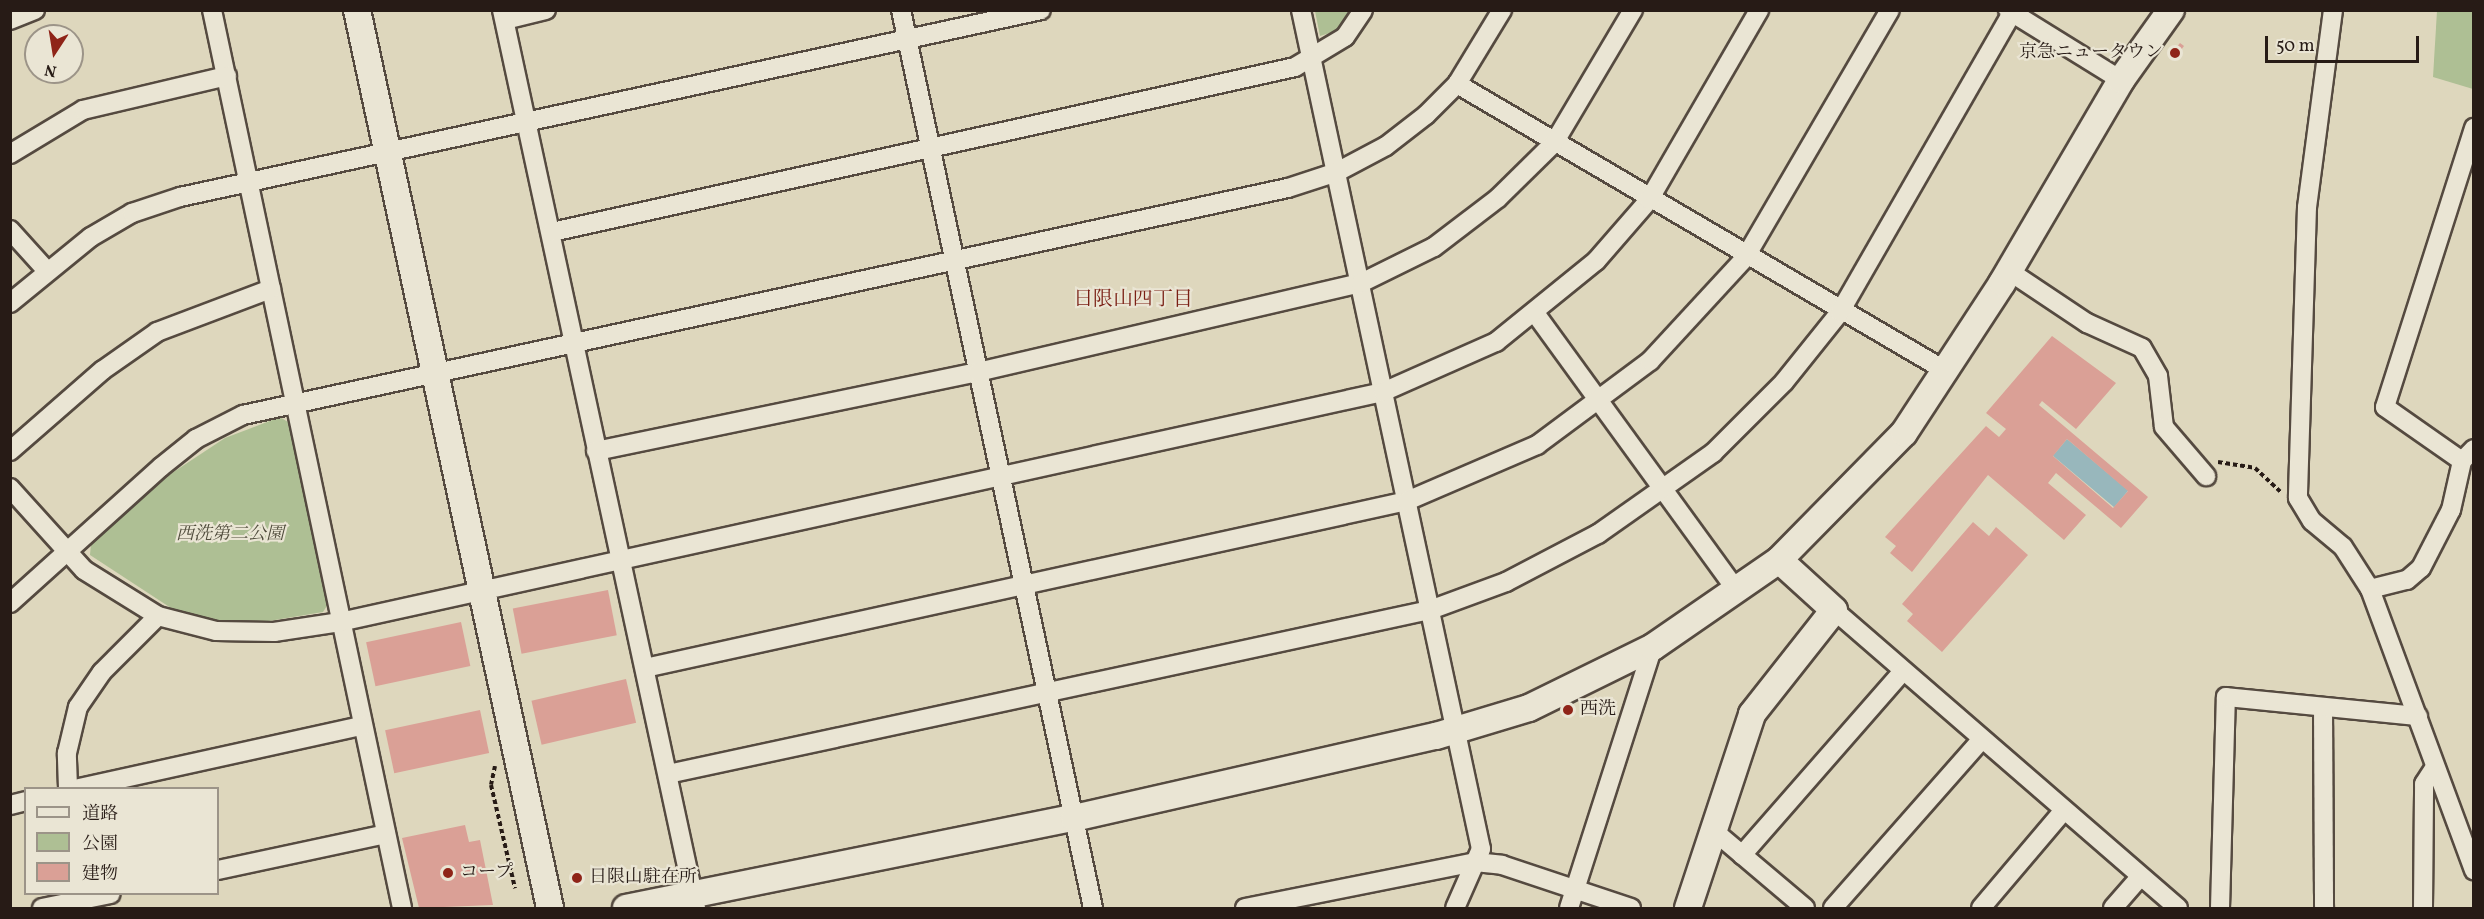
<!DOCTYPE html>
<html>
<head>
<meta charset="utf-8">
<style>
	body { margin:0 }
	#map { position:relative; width:2484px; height:919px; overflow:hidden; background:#ded7bd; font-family:Vollkorn,"Noto Serif JP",serif }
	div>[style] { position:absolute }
	.green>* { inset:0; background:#aebf94 }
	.water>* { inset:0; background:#98b7bc; transform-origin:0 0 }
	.building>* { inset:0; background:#daa096; transform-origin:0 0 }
	.path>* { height:4px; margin-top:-2px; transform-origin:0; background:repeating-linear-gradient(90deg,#271b16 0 4.5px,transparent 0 7.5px) }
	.roads { filter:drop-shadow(2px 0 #554a40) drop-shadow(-2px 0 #554a40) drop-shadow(0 2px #554a40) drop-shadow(0 -2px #554a40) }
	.street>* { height:18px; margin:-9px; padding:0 9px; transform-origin:9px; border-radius:9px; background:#eae5d4 }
	.secondary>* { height:26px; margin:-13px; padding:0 13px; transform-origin:13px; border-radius:13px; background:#eae5d4 }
	.dots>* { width:16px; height:16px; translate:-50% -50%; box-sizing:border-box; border:3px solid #eae5d4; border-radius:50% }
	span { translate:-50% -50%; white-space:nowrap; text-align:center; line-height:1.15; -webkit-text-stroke:4.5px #eae5d4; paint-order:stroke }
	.poi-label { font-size:18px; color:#271b16 }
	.right { translate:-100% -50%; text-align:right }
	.left { translate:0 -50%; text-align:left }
	.park-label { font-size:18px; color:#504c3c; font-style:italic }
	.neighbourhood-label { font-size:20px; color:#7a1f14 }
	.frame { position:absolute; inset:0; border:12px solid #271b16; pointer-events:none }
	.legend { position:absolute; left:24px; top:787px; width:195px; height:108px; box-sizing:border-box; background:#eae5d4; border:2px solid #9c9488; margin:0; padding:8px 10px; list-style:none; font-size:18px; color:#271b16 }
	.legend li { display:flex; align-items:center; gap:12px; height:30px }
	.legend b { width:30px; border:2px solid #9c9488 }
	.north { position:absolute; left:24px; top:24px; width:60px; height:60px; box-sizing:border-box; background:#eae5d4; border:2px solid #9c9488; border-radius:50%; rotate:192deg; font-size:16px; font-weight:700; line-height:24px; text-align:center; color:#271b16 }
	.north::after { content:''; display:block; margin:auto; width:21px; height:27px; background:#8f2418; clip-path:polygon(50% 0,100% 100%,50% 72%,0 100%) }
	.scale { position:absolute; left:2265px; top:36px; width:154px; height:27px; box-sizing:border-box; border:3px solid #271b16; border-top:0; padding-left:8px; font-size:18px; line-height:21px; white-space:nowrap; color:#271b16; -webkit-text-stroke:4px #eae5d4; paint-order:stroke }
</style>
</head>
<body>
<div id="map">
	<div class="green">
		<div style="clip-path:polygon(1315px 11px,1355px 11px,1336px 31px,1320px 36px)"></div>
		<div style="clip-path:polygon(2437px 11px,2473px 11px,2473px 89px,2433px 77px)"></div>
		<div style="clip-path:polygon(280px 417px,291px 424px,330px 601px,323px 612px,269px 621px,216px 620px,171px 608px,90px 555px,91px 544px,169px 475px,225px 438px)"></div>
	</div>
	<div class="water">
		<div style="left:2067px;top:439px;width:80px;height:22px;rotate:40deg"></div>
	</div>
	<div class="building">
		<div style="clip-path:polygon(2180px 43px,2184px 46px,2175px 58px,2171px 54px)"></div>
		<div style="clip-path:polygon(evenodd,2052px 336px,2116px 383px,2076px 429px,2042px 401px,2039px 405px,2148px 497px,2121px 528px,2056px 473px,2048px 483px,2086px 515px,2064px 540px,1988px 475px,1912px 572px,1890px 553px,1896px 546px,1885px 537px,1986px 426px,1999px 437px,2006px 429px,1986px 413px,2052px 336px,2067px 439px,2128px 491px,2113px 508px,2053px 456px,2067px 439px)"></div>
		<div style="clip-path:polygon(1973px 522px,1989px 536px,1996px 527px,2028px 555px,1942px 652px,1907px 621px,1913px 614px,1902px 604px)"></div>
		<div style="left:608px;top:590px;width:46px;height:97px;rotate:79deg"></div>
		<div style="left:461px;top:622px;width:45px;height:97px;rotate:78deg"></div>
		<div style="left:626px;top:679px;width:45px;height:97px;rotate:77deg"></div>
		<div style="left:480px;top:710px;width:44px;height:97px;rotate:78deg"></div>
		<div style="clip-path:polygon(465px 825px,469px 842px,480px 840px,493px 905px,419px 908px,402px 838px)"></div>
	</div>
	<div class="path">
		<div style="left:2218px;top:462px;width:37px;rotate:9deg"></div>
		<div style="left:2255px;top:468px;width:35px;rotate:43deg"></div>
		<div style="left:495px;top:766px;width:19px;rotate:102deg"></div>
		<div style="left:491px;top:785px;width:106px;rotate:76.9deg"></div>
	</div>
	<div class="roads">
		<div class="street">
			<div style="left:212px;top:10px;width:918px;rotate:78.05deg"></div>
			<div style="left:502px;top:10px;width:919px;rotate:77.81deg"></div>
			<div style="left:901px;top:10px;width:918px;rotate:77.93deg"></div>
			<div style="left:1301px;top:10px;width:858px;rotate:77.89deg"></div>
			<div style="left:1481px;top:849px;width:64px;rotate:113.8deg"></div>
			<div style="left:2008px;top:10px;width:133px;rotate:31.8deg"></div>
			<div style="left:2333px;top:10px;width:199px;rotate:97.5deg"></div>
			<div style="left:2307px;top:207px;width:291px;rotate:91.8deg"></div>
			<div style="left:2298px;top:498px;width:27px;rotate:59deg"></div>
			<div style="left:2312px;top:521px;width:40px;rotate:40deg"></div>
			<div style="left:2343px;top:547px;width:50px;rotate:57.3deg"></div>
			<div style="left:2370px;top:589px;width:300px;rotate:69.7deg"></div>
			<div style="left:10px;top:20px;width:27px;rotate:-22deg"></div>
			<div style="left:505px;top:20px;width:42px;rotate:-13.7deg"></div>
			<div style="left:1457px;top:84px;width:567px;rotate:30.41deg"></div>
			<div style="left:10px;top:154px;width:85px;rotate:-31.1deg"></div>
			<div style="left:83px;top:110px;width:148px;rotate:-13.3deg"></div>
			<div style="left:10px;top:230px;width:55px;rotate:47.9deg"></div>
			<div style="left:552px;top:232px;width:761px;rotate:-12.52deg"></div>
			<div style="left:1295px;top:67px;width:58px;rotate:-31deg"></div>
			<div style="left:1345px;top:37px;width:32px;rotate:-56deg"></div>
			<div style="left:2009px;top:271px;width:94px;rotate:33.7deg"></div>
			<div style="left:2087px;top:323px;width:60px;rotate:24.4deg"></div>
			<div style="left:2142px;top:348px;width:32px;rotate:60deg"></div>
			<div style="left:2158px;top:376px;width:51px;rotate:83.3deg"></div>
			<div style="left:2164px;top:427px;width:65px;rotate:49.4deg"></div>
			<div style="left:10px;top:303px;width:104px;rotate:-39.2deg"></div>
			<div style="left:91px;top:237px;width:48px;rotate:-30.3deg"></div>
			<div style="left:132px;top:213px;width:51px;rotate:-18.4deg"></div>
			<div style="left:180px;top:197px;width:881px;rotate:-12.25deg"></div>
			<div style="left:1535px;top:313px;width:344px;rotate:54deg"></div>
			<div style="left:10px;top:451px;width:123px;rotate:-41.1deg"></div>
			<div style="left:103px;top:370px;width:66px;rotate:-35.1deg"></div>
			<div style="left:157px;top:332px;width:122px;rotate:-20.7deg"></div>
			<div style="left:596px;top:451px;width:390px;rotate:-11.7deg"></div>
			<div style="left:978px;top:372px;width:393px;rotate:-13.1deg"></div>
			<div style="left:1361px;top:283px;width:81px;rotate:-26.3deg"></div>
			<div style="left:1434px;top:247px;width:81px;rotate:-37.4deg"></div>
			<div style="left:1498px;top:198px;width:78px;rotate:-44.5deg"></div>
			<div style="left:1554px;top:143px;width:155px;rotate:-59.3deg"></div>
			<div style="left:2462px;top:461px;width:94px;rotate:-145deg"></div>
			<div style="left:2385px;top:407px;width:293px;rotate:-72.3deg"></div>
			<div style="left:10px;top:488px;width:110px;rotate:47.9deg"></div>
			<div style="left:84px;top:570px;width:87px;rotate:31.9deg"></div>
			<div style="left:158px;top:616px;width:60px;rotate:14.5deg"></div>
			<div style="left:216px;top:631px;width:58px;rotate:1deg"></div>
			<div style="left:274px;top:632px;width:67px;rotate:-8.6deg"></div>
			<div style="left:340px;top:622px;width:1068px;rotate:-12.44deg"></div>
			<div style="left:1383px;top:392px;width:124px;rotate:-23.9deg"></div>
			<div style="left:1496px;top:342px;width:129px;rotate:-39deg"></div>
			<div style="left:1596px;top:261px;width:81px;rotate:-49deg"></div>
			<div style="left:1649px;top:200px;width:220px;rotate:-59.9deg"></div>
			<div style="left:2370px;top:589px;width:38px;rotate:-14deg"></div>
			<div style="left:2407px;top:580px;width:18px;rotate:-41deg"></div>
			<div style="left:2421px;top:568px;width:65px;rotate:-62.7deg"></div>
			<div style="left:2451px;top:510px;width:50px;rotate:-77.3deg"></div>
			<div style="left:2462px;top:461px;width:17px;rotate:-45deg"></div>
			<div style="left:10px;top:603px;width:203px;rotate:-42deg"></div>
			<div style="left:161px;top:467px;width:45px;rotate:-38.7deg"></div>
			<div style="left:196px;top:439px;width:53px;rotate:-27.1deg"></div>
			<div style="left:243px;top:415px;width:1069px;rotate:-12.26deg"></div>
			<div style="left:1288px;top:188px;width:52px;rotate:-18.1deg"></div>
			<div style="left:1337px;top:172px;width:55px;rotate:-28deg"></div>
			<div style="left:1386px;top:146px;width:51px;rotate:-37.8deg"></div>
			<div style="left:1426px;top:115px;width:44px;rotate:-45deg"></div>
			<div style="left:1457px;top:84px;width:87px;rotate:-58.7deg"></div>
			<div style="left:1834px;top:610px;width:455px;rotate:40.9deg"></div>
			<div style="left:645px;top:668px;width:780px;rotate:-12.36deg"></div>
			<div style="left:1407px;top:501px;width:142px;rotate:-23.3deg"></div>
			<div style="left:1537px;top:445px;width:141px;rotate:-36.6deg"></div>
			<div style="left:1650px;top:361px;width:140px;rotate:-47.3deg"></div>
			<div style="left:1745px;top:258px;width:287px;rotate:-59.7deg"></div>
			<div style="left:2323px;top:707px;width:201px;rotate:89.7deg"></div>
			<div style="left:668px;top:774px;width:779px;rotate:-12.15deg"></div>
			<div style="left:1430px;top:610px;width:81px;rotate:-20.2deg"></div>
			<div style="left:1506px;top:582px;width:104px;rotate:-27.6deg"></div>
			<div style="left:1598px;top:534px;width:141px;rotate:-35.2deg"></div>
			<div style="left:1713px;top:453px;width:100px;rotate:-45deg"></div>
			<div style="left:1784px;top:382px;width:90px;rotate:-51.3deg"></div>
			<div style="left:1840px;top:312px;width:349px;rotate:-60.1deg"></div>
			<div style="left:68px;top:788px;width:35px;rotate:-92deg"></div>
			<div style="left:67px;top:753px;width:47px;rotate:-76.6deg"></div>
			<div style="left:78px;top:707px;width:42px;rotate:-55.6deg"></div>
			<div style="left:102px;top:672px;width:79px;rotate:-45deg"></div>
			<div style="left:79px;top:788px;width:290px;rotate:-12.4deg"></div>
			<div style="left:10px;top:805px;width:16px;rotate:-14deg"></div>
			<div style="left:1714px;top:831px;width:119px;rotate:40.2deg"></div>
			<div style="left:1742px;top:855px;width:244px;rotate:-48.8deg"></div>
			<div style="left:218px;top:870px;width:172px;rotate:-12.1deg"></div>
			<div style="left:42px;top:908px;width:70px;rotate:-11.5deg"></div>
			<div style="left:1245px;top:908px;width:235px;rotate:-11.3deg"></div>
			<div style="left:1475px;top:862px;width:27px;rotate:6deg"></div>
			<div style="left:1502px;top:865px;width:136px;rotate:18.4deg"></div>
			<div style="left:1569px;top:908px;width:274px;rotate:-72.2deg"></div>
			<div style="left:1833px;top:908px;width:224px;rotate:-48.6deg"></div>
			<div style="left:1981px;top:908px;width:128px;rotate:-49.7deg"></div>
			<div style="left:2113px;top:908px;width:41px;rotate:-48.9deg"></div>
			<div style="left:2220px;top:908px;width:211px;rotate:-88.4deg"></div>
			<div style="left:2226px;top:697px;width:193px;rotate:5.7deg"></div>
			<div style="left:2423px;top:908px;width:124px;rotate:-89.5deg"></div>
			<div style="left:2424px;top:784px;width:20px;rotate:-57deg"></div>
		</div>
		<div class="secondary">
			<div style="left:357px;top:10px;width:919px;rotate:77.87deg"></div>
			<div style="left:626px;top:908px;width:457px;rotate:-11.4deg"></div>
			<div style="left:1074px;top:818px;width:371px;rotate:-12.8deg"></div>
			<div style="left:1436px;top:736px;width:97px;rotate:-16.8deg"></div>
			<div style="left:1529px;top:708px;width:138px;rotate:-26.2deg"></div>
			<div style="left:1653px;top:647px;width:153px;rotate:-34.6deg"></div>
			<div style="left:1779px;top:560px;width:178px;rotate:-45.5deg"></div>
			<div style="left:1904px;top:433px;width:179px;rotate:-56.8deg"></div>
			<div style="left:2002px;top:283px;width:235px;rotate:-59.6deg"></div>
			<div style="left:2121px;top:80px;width:86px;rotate:-54.5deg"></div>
			<div style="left:1688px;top:908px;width:204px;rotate:-71.7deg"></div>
			<div style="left:1752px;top:714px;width:132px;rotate:-51.7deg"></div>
			<div style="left:1834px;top:610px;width:74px;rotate:-137.7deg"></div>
		</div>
	</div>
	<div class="dots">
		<div style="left:2175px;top:53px;background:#8f2418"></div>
		<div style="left:1568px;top:710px;background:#8f2418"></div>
		<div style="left:448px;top:873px;background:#8f2418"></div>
		<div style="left:577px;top:878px;background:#8f2418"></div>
	</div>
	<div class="poi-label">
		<span class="right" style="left:2163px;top:53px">京急ニュータウン</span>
		<span class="left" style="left:1580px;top:710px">西洗</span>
		<span class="left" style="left:460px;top:873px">コープ</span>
		<span class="left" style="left:589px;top:878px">日限山駐在所</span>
	</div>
	<div class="park-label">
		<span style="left:230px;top:535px">西洗第二公園</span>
	</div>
	<div class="neighbourhood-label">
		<span style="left:1133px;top:300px">日限山四丁目</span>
	</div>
	<div class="frame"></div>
	<ul class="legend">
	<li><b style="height:8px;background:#eae5d4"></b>道路</li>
	<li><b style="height:16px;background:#aebf94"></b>公園</li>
	<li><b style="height:16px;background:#daa096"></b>建物</li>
	</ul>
	<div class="north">N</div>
	<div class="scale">50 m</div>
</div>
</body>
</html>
